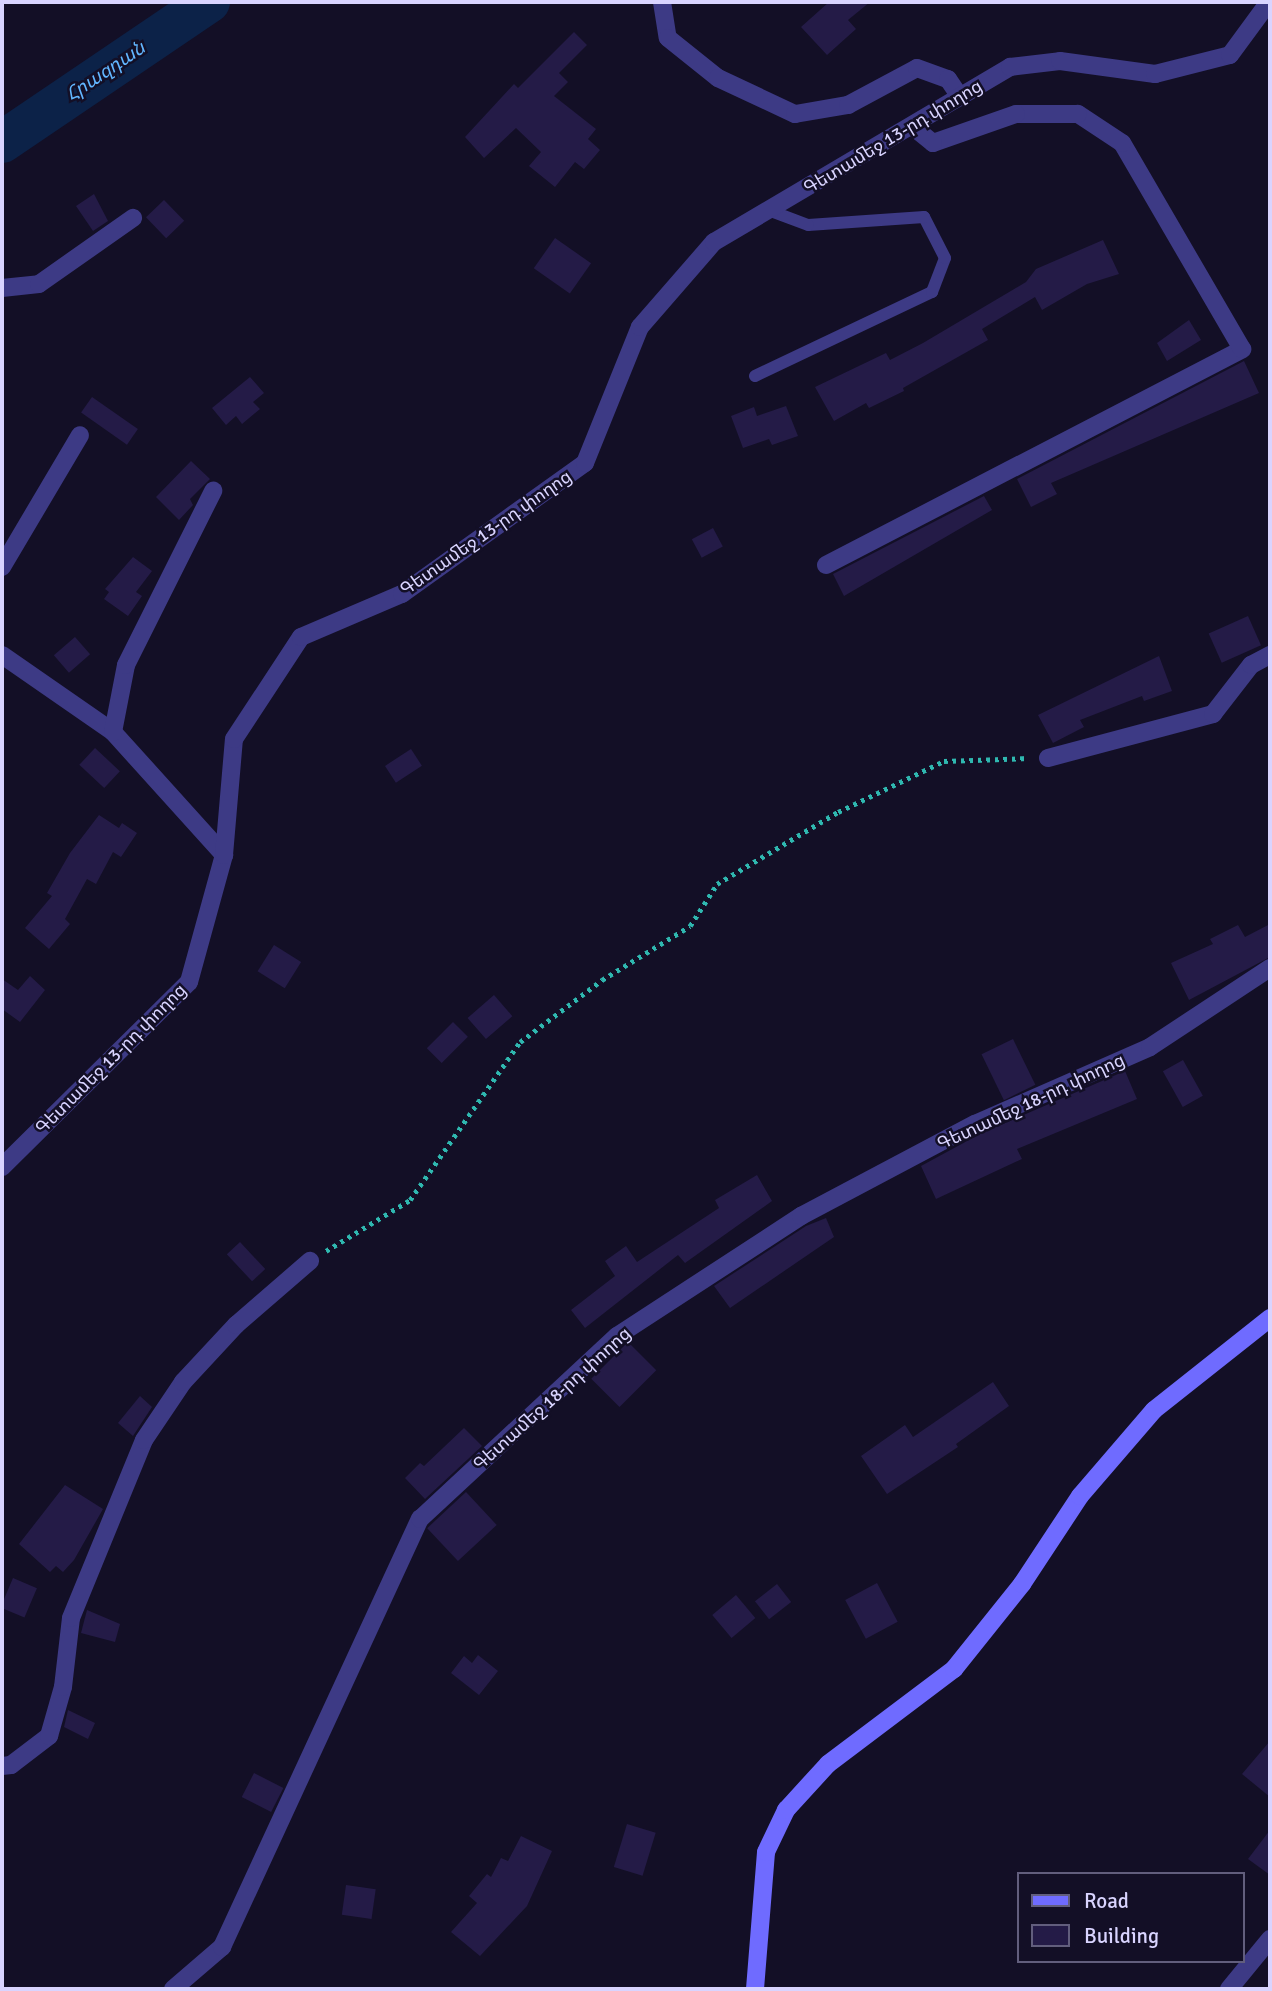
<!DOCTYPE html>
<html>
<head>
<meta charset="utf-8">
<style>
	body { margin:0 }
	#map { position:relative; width:1272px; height:1991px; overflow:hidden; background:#130f26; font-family:Signika,"Noto Sans Armenian",sans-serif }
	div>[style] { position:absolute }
	.river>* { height:42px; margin:-21px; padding:0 21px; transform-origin:21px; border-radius:21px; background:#0c2248 }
	.building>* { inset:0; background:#241b47; transform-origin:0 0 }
	.path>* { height:4.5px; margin-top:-2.25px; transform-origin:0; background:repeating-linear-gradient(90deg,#2fb8b0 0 3.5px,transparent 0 8.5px) }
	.lane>* { height:12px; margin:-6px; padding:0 6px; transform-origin:6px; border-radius:6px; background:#3d3a85 }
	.street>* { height:18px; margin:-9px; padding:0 9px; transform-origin:9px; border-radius:9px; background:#3d3a85 }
	.secondary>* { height:18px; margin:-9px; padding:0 9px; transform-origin:9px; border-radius:9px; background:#6f6bff }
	span { translate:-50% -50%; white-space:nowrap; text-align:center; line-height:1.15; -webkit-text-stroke:5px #130f26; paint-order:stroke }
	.street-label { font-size:18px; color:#d9d4ff }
	.water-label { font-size:19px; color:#62b6ff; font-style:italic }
	.frame { position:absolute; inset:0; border:4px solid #d9d4ff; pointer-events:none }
	.legend { position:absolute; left:1017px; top:1872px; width:228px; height:91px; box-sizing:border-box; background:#130f26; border:2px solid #625e7d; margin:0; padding:9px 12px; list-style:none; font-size:21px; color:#d9d4ff }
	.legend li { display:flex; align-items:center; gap:14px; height:35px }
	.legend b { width:35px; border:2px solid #625e7d }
</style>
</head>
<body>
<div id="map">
	<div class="river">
		<div style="left:2px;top:142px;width:250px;rotate:-34.1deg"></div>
	</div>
	<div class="building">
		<div style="clip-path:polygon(829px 2px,870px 2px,848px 20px,856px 29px,827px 55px,801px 27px)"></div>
		<div style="clip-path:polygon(574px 32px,587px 45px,559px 73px,568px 82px,554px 96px,596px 129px,588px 139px,600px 150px,584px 169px,575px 162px,555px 187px,529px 166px,541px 152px,516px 128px,484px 158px,465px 137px,514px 84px,518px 88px)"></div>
		<div style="clip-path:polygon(94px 194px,108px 221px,93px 231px,76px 206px)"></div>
		<div style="left:164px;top:200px;width:29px;height:25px;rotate:46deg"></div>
		<div style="left:555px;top:238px;width:44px;height:37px;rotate:35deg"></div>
		<div style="clip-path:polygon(1103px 240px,1119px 274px,1087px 284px,1042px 310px,1035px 297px,982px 329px,988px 340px,903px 388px,904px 391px,869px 408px,866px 403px,834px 421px,815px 387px,886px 353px,890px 360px,923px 343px,1026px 282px,1036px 269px)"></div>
		<div style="clip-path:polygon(1189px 320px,1201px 340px,1167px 361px,1157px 343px)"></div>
		<div style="clip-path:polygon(1244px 361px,1259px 393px,1051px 483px,1057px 494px,1031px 507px,1017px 479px)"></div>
		<div style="clip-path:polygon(250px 377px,264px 393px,253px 402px,260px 409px,242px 424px,236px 416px,226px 425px,212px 408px)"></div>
		<div style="left:92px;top:397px;width:56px;height:19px;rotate:35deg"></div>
		<div style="clip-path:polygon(786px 406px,798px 436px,772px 445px,769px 439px,743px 448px,731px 416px,754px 407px,757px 416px)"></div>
		<div style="clip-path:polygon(191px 461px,210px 479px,190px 499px,193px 505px,179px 520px,156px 497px)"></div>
		<div style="clip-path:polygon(984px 496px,992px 510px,844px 596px,833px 574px)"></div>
		<div style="left:713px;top:528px;width:21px;height:24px;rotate:62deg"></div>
		<div style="clip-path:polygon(133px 557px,152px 571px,136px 592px,142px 596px,128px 616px,104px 599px,109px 592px,105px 589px)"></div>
		<div style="left:1248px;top:616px;width:32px;height:43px;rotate:66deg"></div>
		<div style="left:75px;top:637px;width:23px;height:28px;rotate:49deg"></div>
		<div style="clip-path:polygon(1159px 656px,1172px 691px,1144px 701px,1142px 696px,1080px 720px,1084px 727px,1053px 743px,1038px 715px)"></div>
		<div style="left:95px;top:748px;width:34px;height:23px;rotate:43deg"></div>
		<div style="left:411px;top:749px;width:20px;height:31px;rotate:57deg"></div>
		<div style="clip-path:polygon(99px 815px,119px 828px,122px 823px,137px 833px,121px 857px,113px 852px,96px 884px,87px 879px,65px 919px,70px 924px,49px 949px,25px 928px,52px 896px,47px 893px,70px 853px)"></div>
		<div style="clip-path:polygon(1270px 924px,1270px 957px,1189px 1000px,1171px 963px,1213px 944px,1210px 939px,1238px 925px,1245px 937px)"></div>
		<div style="left:274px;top:945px;width:32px;height:31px;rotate:32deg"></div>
		<div style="clip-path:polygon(30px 976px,45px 990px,20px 1022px,2px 1009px,2px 979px,18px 990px)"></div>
		<div style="left:494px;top:995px;width:28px;height:35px;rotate:49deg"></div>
		<div style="left:453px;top:1022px;width:21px;height:37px;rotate:45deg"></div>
		<div style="left:1013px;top:1039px;width:51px;height:35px;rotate:64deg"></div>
		<div style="left:1183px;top:1060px;width:41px;height:23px;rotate:61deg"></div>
		<div style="clip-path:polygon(1125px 1071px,1137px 1099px,1017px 1149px,1022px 1159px,936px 1199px,921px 1166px,980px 1134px)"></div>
		<div style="clip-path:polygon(757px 1175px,772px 1201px,685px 1263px,678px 1255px,585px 1328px,571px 1310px,615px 1276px,605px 1261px,626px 1246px,637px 1262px,719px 1208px,715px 1200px)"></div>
		<div style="clip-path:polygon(826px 1218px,834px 1237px,730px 1308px,714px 1286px,806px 1226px)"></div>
		<div style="left:240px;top:1242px;width:37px;height:18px;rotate:47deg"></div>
		<div style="left:628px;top:1342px;width:40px;height:52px;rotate:45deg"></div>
		<div style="clip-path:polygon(993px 1382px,1009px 1406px,956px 1444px,958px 1447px,887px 1494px,861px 1456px,905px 1425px,913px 1437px)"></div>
		<div style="clip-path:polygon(140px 1396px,152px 1407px,133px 1436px,118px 1423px)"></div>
		<div style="clip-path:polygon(464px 1428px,482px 1446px,425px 1499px,405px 1478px,420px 1463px,424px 1466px)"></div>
		<div style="clip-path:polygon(65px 1485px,103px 1509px,74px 1560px,63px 1572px,56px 1566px,50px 1572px,19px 1544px)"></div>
		<div style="left:466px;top:1492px;width:45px;height:53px;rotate:47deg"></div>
		<div style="left:13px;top:1578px;width:26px;height:32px;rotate:23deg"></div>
		<div style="left:877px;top:1583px;width:44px;height:36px;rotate:62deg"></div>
		<div style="left:777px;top:1584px;width:23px;height:28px;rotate:52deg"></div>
		<div style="left:736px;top:1595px;width:30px;height:31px;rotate:50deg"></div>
		<div style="clip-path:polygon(87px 1610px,120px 1624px,115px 1642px,81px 1633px)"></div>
		<div style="clip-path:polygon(478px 1655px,498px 1671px,479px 1695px,451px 1673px,464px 1656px,472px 1663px)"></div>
		<div style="clip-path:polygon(68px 1710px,95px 1723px,88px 1739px,64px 1727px)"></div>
		<div style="clip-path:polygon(1270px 1741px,1270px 1797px,1242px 1774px)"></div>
		<div style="left:254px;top:1773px;width:33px;height:27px;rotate:27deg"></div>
		<div style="left:627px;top:1824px;width:30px;height:45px;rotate:17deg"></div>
		<div style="clip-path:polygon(1270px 1830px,1270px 1875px,1248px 1859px)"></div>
		<div style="clip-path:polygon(521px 1836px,552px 1851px,527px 1906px,480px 1956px,451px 1932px,477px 1903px,469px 1896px,487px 1874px,491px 1877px,501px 1858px,508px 1861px)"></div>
		<div style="left:346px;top:1885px;width:30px;height:30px;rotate:8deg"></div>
	</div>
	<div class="path">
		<div style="left:326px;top:1251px;width:98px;rotate:-31.3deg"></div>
		<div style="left:410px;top:1200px;width:193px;rotate:-55.2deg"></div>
		<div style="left:520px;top:1042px;width:103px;rotate:-37.1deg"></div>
		<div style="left:602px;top:980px;width:103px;rotate:-31.5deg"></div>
		<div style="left:690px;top:926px;width:50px;rotate:-57.3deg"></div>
		<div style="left:717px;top:884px;width:141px;rotate:-30.8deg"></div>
		<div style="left:838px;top:812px;width:118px;rotate:-25.7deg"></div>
		<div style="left:944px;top:761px;width:85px;rotate:-2deg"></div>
	</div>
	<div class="lane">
		<div style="left:755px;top:376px;width:196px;rotate:-25.4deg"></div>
		<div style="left:932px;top:292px;width:36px;rotate:-69deg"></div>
		<div style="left:945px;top:258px;width:46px;rotate:-117.1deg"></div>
		<div style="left:924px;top:217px;width:116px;rotate:176.1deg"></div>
		<div style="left:808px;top:225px;width:43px;rotate:-159.4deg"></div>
	</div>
	<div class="street">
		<div style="left:662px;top:2px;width:36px;rotate:81deg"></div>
		<div style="left:668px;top:38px;width:64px;rotate:38.7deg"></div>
		<div style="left:718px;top:78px;width:85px;rotate:25.1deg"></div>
		<div style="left:795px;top:114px;width:54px;rotate:-9.6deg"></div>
		<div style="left:848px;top:105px;width:78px;rotate:-28.2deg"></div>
		<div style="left:917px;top:68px;width:33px;rotate:20deg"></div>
		<div style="left:948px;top:79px;width:22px;rotate:56deg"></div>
		<div style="left:2px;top:288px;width:37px;rotate:-6deg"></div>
		<div style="left:39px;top:284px;width:115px;rotate:-35.1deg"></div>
		<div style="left:826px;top:565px;width:469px;rotate:-27.4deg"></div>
		<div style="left:1242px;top:349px;width:238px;rotate:-120.2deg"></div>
		<div style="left:1122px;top:143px;width:53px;rotate:-146.6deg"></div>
		<div style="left:1078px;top:114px;width:62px;rotate:180deg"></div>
		<div style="left:1016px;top:114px;width:88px;rotate:160.7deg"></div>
		<div style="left:933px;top:143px;width:27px;rotate:-141deg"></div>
		<div style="left:2px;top:567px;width:153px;rotate:-59.4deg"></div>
		<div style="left:2px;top:655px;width:135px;rotate:34.7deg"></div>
		<div style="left:113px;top:732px;width:166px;rotate:47.9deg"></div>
		<div style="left:113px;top:732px;width:68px;rotate:-79deg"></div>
		<div style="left:126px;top:665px;width:195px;rotate:-63.4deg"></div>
		<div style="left:1048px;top:758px;width:171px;rotate:-14.9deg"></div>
		<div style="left:1213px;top:714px;width:62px;rotate:-52.2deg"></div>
		<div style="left:1251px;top:665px;width:21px;rotate:-28deg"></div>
		<div style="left:2px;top:1167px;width:263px;rotate:-44.7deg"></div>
		<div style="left:189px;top:982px;width:132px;rotate:-74.6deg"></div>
		<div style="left:224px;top:855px;width:116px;rotate:-85.1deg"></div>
		<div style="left:234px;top:739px;width:122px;rotate:-56.7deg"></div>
		<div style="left:301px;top:637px;width:110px;rotate:-23.1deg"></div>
		<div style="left:402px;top:594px;width:225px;rotate:-35.6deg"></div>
		<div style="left:585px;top:463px;width:147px;rotate:-68deg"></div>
		<div style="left:640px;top:327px;width:113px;rotate:-49deg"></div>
		<div style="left:714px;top:242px;width:344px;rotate:-30.6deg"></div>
		<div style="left:1010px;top:67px;width:50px;rotate:-6.8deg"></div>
		<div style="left:1060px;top:61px;width:96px;rotate:7.8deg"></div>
		<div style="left:1155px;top:74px;width:77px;rotate:-14.2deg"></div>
		<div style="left:1230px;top:55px;width:66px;rotate:-53.7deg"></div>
		<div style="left:2px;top:1766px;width:9px;rotate:-6deg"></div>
		<div style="left:11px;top:1765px;width:48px;rotate:-37.3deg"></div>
		<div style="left:49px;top:1736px;width:51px;rotate:-74.1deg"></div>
		<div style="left:63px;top:1687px;width:69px;rotate:-83.4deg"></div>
		<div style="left:71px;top:1618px;width:192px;rotate:-67.7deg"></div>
		<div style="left:144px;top:1440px;width:70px;rotate:-56.1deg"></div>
		<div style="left:183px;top:1382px;width:78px;rotate:-47.1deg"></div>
		<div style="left:236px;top:1325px;width:98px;rotate:-40.9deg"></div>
		<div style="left:173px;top:1989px;width:65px;rotate:-40.6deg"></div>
		<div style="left:222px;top:1947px;width:472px;rotate:-65.2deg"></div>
		<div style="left:420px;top:1519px;width:269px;rotate:-42.9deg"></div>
		<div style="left:617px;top:1336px;width:220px;rotate:-33.1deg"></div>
		<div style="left:801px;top:1216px;width:197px;rotate:-27.9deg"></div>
		<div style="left:975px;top:1124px;width:191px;rotate:-23.7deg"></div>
		<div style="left:1150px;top:1047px;width:144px;rotate:-33.4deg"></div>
		<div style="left:1229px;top:1989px;width:65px;rotate:-50.6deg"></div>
	</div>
	<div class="secondary">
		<div style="left:755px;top:1989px;width:137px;rotate:-85.4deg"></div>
		<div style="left:766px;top:1852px;width:47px;rotate:-64.5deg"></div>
		<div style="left:786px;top:1810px;width:62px;rotate:-47.6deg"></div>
		<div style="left:828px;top:1764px;width:158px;rotate:-37deg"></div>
		<div style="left:954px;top:1669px;width:109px;rotate:-51.3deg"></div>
		<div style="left:1022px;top:1584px;width:105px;rotate:-56.6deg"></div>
		<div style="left:1080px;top:1496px;width:113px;rotate:-49.3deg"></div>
		<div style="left:1154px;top:1410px;width:148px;rotate:-38.4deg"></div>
	</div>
	<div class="street-label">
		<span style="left:893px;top:137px;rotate:-31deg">Գետամեջ 13-րդ փողոց</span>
		<span style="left:486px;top:533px;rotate:-35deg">Գետամեջ 13-րդ փողոց</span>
		<span style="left:111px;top:1059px;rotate:-45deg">Գետամեջ 13-րդ փողոց</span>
		<span style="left:1031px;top:1102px;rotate:-25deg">Գետամեջ 18-րդ փողոց</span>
		<span style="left:552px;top:1399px;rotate:-42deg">Գետամեջ 18-րդ փողոց</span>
	</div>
	<div class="water-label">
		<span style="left:106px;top:72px;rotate:-34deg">Հրազդան</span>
	</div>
	<div class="frame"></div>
	<ul class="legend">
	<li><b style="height:9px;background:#6f6bff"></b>Road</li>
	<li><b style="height:19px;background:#241b47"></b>Building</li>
	</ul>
</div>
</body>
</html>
